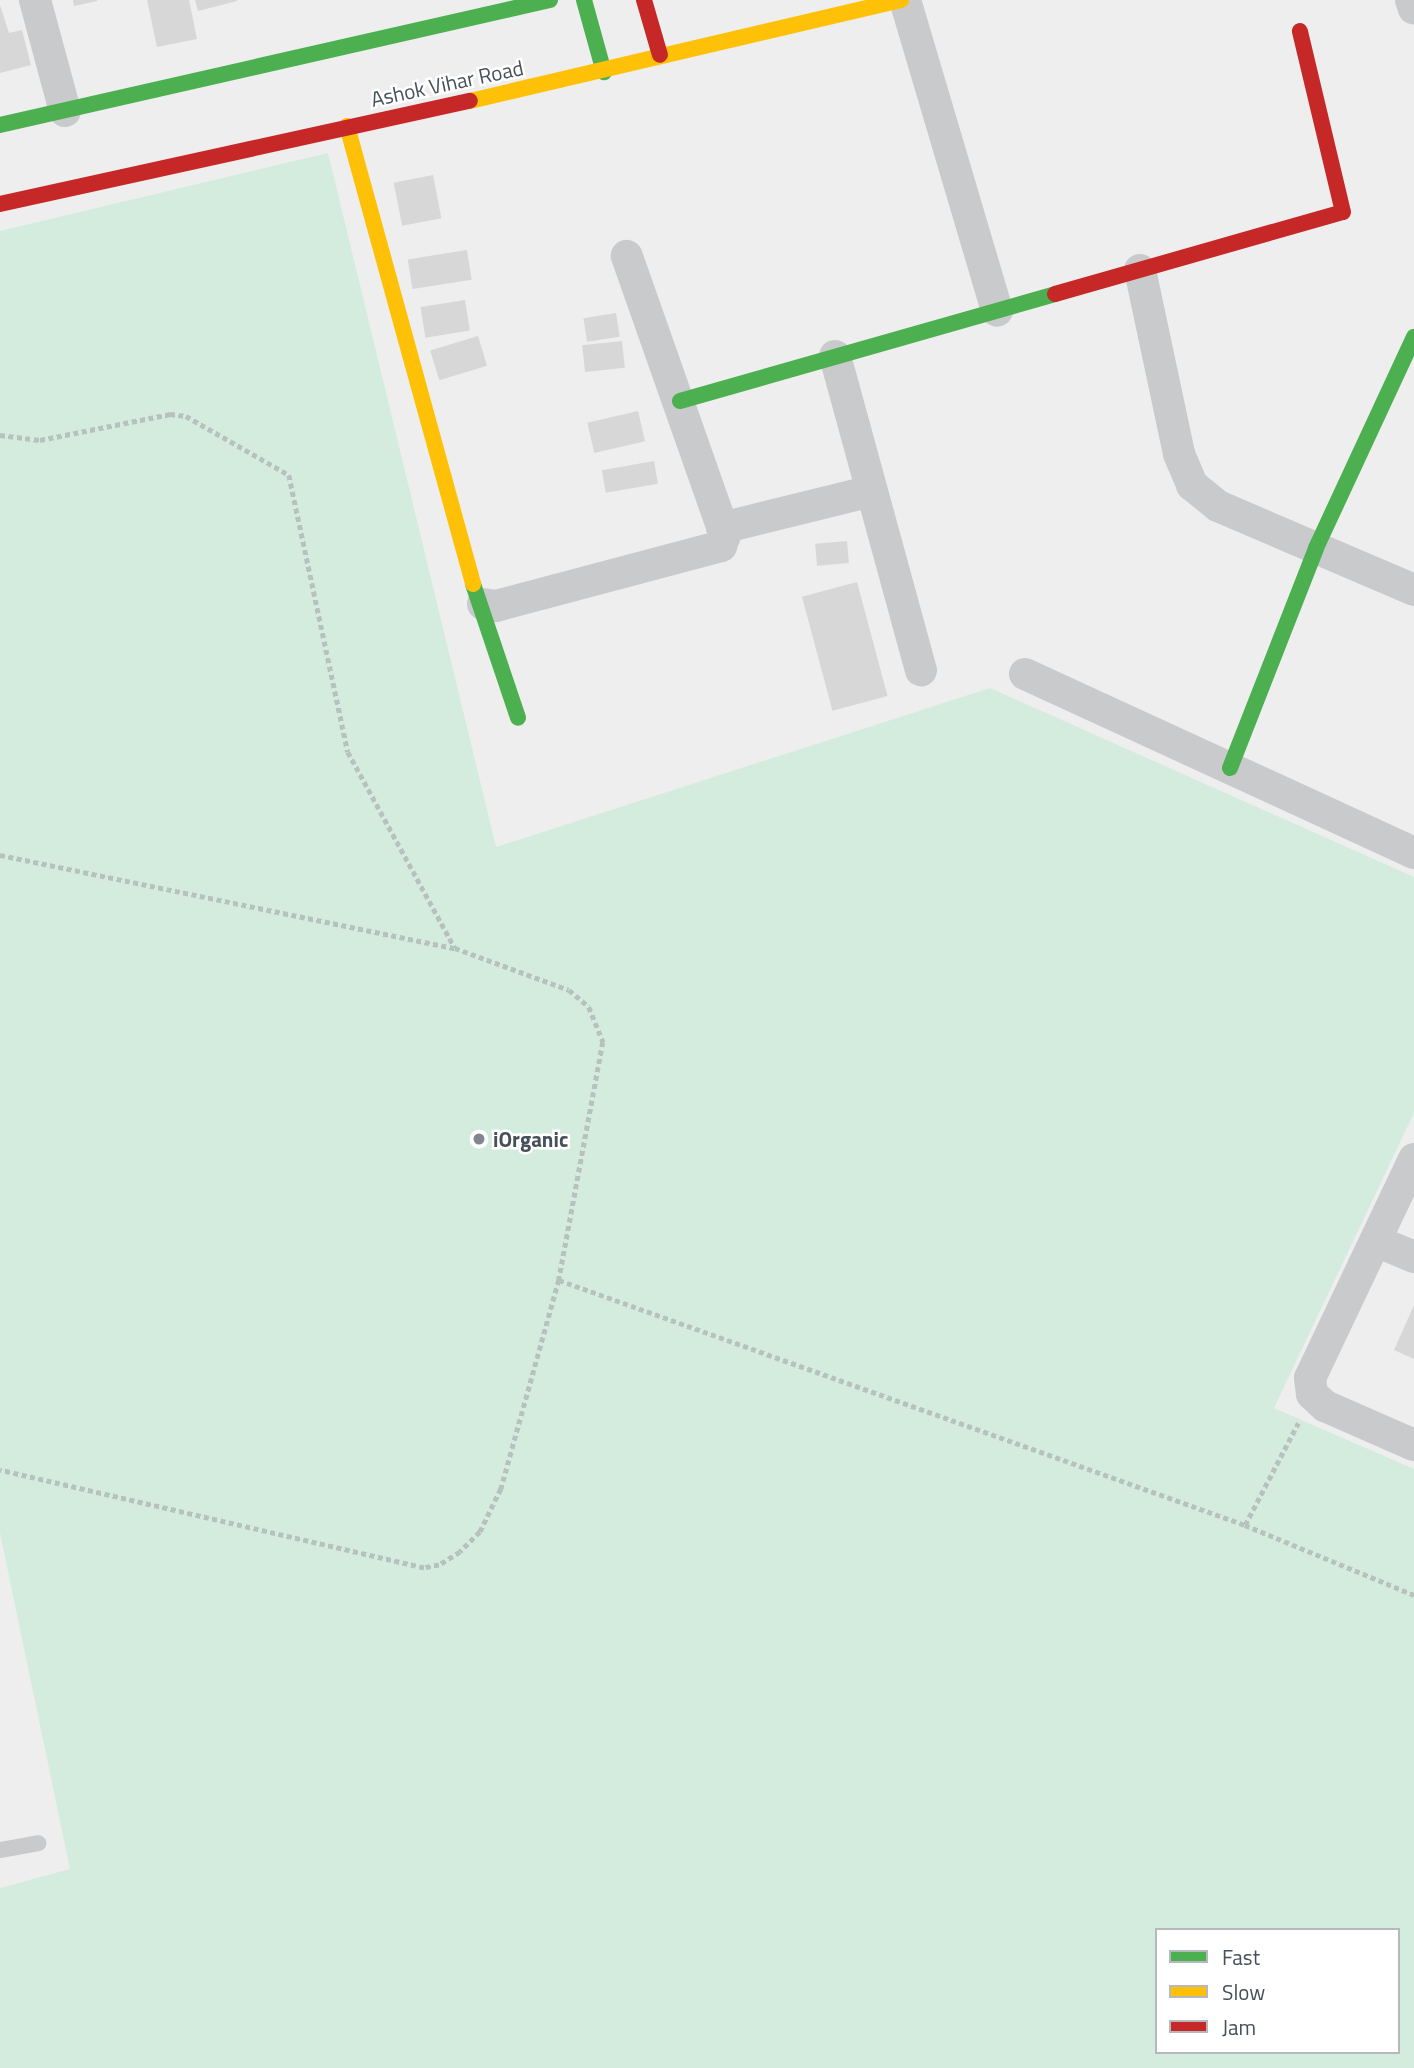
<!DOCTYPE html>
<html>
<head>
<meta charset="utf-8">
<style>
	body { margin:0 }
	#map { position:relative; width:1414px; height:2068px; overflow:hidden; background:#eee; font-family:"Titillium Web",sans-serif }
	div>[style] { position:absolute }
	.green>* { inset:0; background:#d4ecde }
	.building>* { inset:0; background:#d7d7d8; transform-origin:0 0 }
	.path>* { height:4.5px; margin-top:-2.25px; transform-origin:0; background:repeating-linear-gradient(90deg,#b7c1be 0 5px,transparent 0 8.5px) }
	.lane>* { height:16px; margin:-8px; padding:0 8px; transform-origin:8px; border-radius:8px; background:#c8cacc }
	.street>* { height:32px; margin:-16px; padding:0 16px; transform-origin:16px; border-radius:16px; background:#c8cacc }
	.fast>* { height:16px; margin:-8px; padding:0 8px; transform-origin:8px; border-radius:8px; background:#4caf50 }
	.slow>* { height:16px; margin:-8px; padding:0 8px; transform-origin:8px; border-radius:8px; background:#ffc107 }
	.jam>* { height:16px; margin:-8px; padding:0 8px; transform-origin:8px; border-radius:8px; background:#c62828 }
	.dots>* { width:19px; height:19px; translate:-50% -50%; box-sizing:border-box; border:4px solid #fff; border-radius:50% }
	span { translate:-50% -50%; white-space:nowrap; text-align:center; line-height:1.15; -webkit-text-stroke:5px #fff; paint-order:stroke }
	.street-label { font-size:21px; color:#475059 }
	.poi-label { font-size:21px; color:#475059; font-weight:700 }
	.left { translate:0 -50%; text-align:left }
	.legend { position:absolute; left:1155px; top:1928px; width:245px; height:126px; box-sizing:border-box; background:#fff; border:2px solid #b5b9bd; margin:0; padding:9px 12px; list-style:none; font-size:21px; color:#475059 }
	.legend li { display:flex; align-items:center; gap:14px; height:35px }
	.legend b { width:35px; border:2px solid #b5b9bd }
</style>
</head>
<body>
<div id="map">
	<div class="green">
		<div style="clip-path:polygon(evenodd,328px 153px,496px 847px,990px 688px,1414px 877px,1414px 1113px,1274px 1408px,1414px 1469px,1414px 2068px,0 2068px,0 1888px,70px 1869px,0 1533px,0 231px,328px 153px,1157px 1930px,1398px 1930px,1398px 2052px,1157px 2052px,1157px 1930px)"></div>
	</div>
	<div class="building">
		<div style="clip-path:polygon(73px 0,97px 0,97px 1px,74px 6px)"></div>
		<div style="clip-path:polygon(147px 0,189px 0,197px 39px,157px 47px)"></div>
		<div style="clip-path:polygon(195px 0,237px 0,237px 1px,198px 11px)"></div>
		<div style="clip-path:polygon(0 5px,9px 33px,22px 30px,31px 65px,0 73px)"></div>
		<div style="left:433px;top:175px;width:44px;height:40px;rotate:79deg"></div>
		<div style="left:467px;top:250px;width:30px;height:60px;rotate:81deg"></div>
		<div style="left:465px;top:300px;width:31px;height:45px;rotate:81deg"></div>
		<div style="left:616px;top:313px;width:24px;height:33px;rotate:81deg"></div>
		<div style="left:478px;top:336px;width:31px;height:50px;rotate:73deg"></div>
		<div style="left:622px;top:341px;width:27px;height:40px;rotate:84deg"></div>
		<div style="left:638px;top:411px;width:31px;height:52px;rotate:77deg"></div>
		<div style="left:654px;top:461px;width:23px;height:53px;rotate:80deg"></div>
		<div style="left:847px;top:541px;width:22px;height:32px;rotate:85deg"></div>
		<div style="left:857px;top:582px;width:118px;height:57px;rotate:75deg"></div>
		<div style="clip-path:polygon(1414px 1305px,1414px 1359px,1394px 1350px)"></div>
	</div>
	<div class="path">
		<div style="left:0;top:435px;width:40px;rotate:7.1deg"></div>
		<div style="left:40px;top:440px;width:133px;rotate:-11.3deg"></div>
		<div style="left:170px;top:414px;width:16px;rotate:7deg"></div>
		<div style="left:186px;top:416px;width:119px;rotate:29.8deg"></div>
		<div style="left:289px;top:475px;width:283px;rotate:78deg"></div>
		<div style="left:348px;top:752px;width:223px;rotate:61.4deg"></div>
		<div style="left:0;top:855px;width:464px;rotate:11.6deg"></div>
		<div style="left:455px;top:948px;width:121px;rotate:20.2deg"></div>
		<div style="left:569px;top:990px;width:26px;rotate:40deg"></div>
		<div style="left:589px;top:1007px;width:38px;rotate:68deg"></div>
		<div style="left:603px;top:1042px;width:242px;rotate:100.5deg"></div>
		<div style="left:559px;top:1280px;width:217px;rotate:105.5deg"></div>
		<div style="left:501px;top:1489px;width:48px;rotate:116deg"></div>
		<div style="left:480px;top:1532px;width:28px;rotate:135deg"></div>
		<div style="left:460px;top:1552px;width:25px;rotate:148deg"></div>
		<div style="left:439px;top:1565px;width:15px;rotate:169deg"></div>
		<div style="left:424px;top:1568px;width:435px;rotate:-167deg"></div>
		<div style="left:559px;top:1280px;width:728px;rotate:19.65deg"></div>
		<div style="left:1245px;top:1525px;width:183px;rotate:22.5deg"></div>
		<div style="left:1245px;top:1525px;width:115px;rotate:-62.5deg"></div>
	</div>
	<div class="lane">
		<div style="left:0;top:1850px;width:39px;rotate:-10deg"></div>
	</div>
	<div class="street">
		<div style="left:35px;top:0;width:115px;rotate:74.9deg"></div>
		<div style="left:905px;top:0;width:324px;rotate:73.5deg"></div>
		<div style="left:1411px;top:0;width:9px;rotate:72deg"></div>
		<div style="left:1140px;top:270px;width:188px;rotate:78deg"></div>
		<div style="left:1179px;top:454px;width:34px;rotate:67deg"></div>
		<div style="left:1192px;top:485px;width:33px;rotate:39deg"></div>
		<div style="left:1218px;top:506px;width:213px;rotate:23.2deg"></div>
		<div style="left:835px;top:356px;width:326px;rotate:74.7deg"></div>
		<div style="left:722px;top:528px;width:154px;rotate:-13.9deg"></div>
		<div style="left:483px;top:604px;width:13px;rotate:9deg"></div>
		<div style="left:496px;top:606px;width:233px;rotate:-14.9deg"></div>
		<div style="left:721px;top:546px;width:12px;rotate:-70deg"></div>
		<div style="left:725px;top:535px;width:296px;rotate:-109.4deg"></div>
		<div style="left:1025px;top:674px;width:428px;rotate:24.7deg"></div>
		<div style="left:1414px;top:1159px;width:242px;rotate:115.4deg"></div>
		<div style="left:1310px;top:1378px;width:16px;rotate:83deg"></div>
		<div style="left:1312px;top:1394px;width:18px;rotate:43deg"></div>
		<div style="left:1325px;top:1406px;width:97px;rotate:23.7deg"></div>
		<div style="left:1376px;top:1241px;width:41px;rotate:22.8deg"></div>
	</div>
	<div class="fast">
		<div style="left:584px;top:0;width:75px;rotate:74.5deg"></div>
		<div style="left:0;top:125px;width:564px;rotate:-12.8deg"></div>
		<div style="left:680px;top:401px;width:390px;rotate:-15.9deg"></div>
		<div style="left:473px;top:584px;width:141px;rotate:71.4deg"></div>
		<div style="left:1230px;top:768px;width:236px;rotate:-68.6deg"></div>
		<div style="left:1316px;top:548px;width:233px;rotate:-65.1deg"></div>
	</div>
	<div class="slow">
		<div style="left:470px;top:101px;width:443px;rotate:-13.2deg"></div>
		<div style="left:347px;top:126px;width:475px;rotate:74.6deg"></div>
	</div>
	<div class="jam">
		<div style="left:644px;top:0;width:57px;rotate:73.8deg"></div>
		<div style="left:0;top:204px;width:481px;rotate:-12.4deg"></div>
		<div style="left:1055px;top:294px;width:299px;rotate:-15.9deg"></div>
		<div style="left:1343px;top:212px;width:186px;rotate:-103.4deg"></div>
	</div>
	<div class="dots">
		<div style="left:479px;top:1139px;background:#81878d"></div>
	</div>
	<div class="street-label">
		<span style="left:447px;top:83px;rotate:-12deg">Ashok Vihar Road</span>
	</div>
	<div class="poi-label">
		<span class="left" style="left:493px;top:1139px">iOrganic</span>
	</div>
	<ul class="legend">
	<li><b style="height:9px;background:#4caf50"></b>Fast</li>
	<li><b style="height:9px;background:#ffc107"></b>Slow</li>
	<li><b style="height:9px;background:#c62828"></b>Jam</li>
	</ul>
</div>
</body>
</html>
